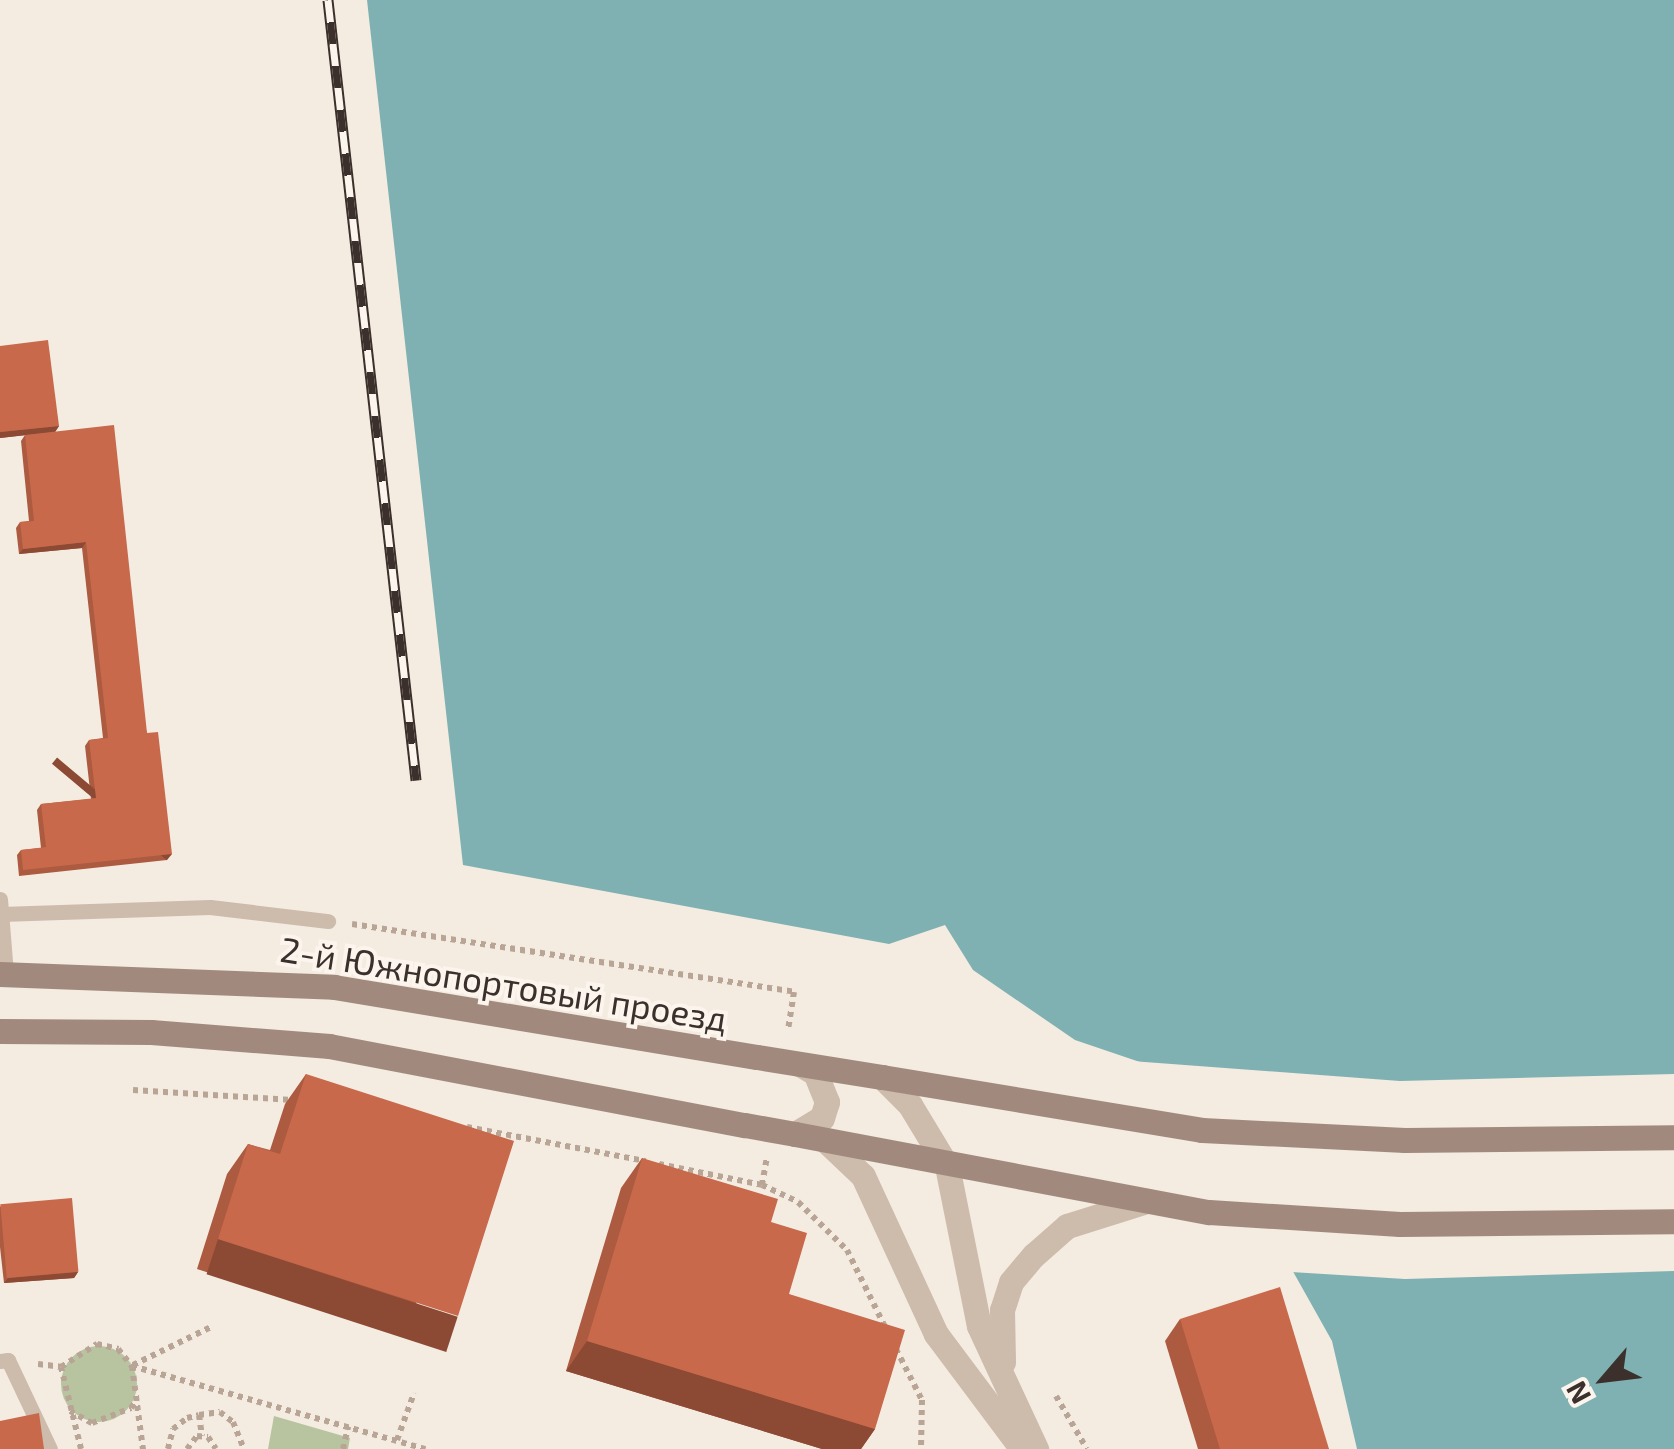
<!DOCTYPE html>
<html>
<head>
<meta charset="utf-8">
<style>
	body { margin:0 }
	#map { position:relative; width:1674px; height:1449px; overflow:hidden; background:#f4ebe1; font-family:"Exo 2",sans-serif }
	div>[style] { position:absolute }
	.green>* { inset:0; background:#b8c4a0 }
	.round { border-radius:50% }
	.water>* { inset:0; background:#7fb0b2 }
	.pier>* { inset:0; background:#f4ebe1 }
	.path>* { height:6px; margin-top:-3px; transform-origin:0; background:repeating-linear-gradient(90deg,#b9a596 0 5px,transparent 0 10px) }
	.lane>* { height:15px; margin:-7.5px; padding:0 7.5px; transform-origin:7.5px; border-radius:7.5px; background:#cdbbac }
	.street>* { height:25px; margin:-12.5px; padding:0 12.5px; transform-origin:12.5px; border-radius:12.5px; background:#cdbbac }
	.secondary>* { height:25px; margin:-12.5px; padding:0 12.5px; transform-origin:12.5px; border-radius:12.5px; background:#a18a7d }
	.rail>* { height:11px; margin-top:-5.5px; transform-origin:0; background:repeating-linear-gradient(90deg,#fbf5ee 0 22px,#3b302b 0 44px); box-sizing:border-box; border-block:2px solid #3b302b }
	.secondary-bridge>* { height:25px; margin:-12.5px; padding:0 12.5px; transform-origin:12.5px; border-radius:12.5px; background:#a18a7d }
	.wall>* { inset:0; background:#ac5a40 }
	.shaded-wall>* { inset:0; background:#8c4a34; transform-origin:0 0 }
	.building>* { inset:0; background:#c8694b; transform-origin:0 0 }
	span { translate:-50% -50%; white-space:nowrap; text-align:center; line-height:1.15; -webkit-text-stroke:8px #fbf5ee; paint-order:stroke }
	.street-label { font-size:35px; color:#3b302b }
	.north { position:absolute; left:1554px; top:1329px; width:100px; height:100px; -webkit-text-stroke:8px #fbf5ee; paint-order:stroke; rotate:242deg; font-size:28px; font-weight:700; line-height:40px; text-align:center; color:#3b302b }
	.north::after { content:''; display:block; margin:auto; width:35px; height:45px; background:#3b302b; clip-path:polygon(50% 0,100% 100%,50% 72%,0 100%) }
</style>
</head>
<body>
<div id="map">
	<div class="green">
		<div class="round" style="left:61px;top:1346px;width:76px;height:76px"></div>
		<div style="clip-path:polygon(274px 1416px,350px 1438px,348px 1449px,268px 1449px)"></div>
	</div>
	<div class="water">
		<div style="clip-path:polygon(367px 0,1674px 0,1674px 1449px,1357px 1449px,1332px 1341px,1184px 1077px,1075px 1040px,973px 970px,945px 925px,889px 944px,463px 865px)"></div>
	</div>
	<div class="pier">
		<div style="clip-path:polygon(1118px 1060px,1400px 1081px,1674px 1074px,1674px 1271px,1405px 1279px,1291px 1272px,1180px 1081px)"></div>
	</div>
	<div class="path">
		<div style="left:352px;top:924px;width:447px;rotate:8.7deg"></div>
		<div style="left:794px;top:992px;width:39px;rotate:99deg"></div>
		<div style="left:133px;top:1090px;width:159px;rotate:3.6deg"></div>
		<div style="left:467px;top:1127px;width:182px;rotate:10.8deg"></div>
		<div style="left:659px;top:1164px;width:105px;rotate:11.5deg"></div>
		<div style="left:762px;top:1185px;width:40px;rotate:25deg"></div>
		<div style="left:798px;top:1202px;width:69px;rotate:44.4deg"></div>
		<div style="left:847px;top:1250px;width:88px;rotate:63.7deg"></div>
		<div style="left:762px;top:1185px;width:28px;rotate:-80deg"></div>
		<div style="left:896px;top:1349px;width:57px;rotate:63deg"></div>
		<div style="left:922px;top:1400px;width:49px;rotate:91.2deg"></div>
		<div style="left:38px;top:1364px;width:23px;rotate:7deg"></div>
		<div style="left:133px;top:1365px;width:89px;rotate:-26deg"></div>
		<div style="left:132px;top:1366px;width:305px;rotate:15.8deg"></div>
		<div style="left:1056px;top:1396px;width:61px;rotate:59.7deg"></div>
		<div style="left:70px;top:1411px;width:25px;rotate:29deg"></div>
		<div style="left:92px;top:1423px;width:42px;rotate:-21deg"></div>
		<div style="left:131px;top:1408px;width:11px;rotate:-56deg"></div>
		<div style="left:199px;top:1415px;width:21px;rotate:-8deg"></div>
		<div style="left:220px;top:1412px;width:16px;rotate:38deg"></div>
		<div style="left:233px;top:1422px;width:29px;rotate:68deg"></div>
		<div style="left:397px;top:1440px;width:50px;rotate:-70.1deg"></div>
		<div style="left:81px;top:1449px;width:84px;rotate:-103.7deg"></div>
		<div style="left:61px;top:1367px;width:43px;rotate:-32.6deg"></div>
		<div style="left:97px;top:1344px;width:22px;rotate:13deg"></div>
		<div style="left:118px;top:1349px;width:22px;rotate:51deg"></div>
		<div style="left:132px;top:1366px;width:84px;rotate:82.5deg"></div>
		<div style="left:168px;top:1449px;width:21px;rotate:-76deg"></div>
		<div style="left:173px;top:1429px;width:18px;rotate:-38deg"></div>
		<div style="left:187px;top:1418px;width:12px;rotate:-14deg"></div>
		<div style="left:199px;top:1415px;width:21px;rotate:82deg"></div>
		<div style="left:187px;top:1449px;width:16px;rotate:-52deg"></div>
		<div style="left:197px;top:1436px;width:11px;rotate:5deg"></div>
		<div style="left:208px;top:1437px;width:14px;rotate:56deg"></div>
		<div style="left:343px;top:1449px;width:23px;rotate:-77deg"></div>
	</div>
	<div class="lane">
		<div style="left:0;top:899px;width:75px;rotate:85.4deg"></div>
		<div style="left:1px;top:914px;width:209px;rotate:-1.9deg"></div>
		<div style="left:210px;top:907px;width:119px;rotate:6.8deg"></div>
		<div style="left:0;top:1361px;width:8px;rotate:-7deg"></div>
		<div style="left:8px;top:1360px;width:98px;rotate:64.7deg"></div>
	</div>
	<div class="street">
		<div style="left:882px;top:1077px;width:40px;rotate:45deg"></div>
		<div style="left:910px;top:1105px;width:71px;rotate:58.8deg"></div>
		<div style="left:947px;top:1166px;width:163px;rotate:78.7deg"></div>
		<div style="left:979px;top:1326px;width:136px;rotate:65.1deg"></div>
		<div style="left:795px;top:1134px;width:31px;rotate:-31deg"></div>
		<div style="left:822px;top:1118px;width:17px;rotate:-73deg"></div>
		<div style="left:827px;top:1102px;width:31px;rotate:-112deg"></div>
		<div style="left:815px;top:1073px;width:16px;rotate:-150deg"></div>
		<div style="left:825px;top:1140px;width:52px;rotate:43.5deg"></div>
		<div style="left:863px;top:1176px;width:174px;rotate:65.2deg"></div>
		<div style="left:936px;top:1334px;width:144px;rotate:53.2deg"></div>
		<div style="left:1003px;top:1362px;width:52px;rotate:-91.1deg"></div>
		<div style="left:1002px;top:1310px;width:29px;rotate:-72deg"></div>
		<div style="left:1011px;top:1282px;width:35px;rotate:-50deg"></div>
		<div style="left:1034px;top:1255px;width:44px;rotate:-41.3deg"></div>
		<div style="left:1067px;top:1226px;width:84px;rotate:-17.4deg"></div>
	</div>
	<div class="secondary">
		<div style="left:0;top:974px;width:334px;rotate:2.2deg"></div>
		<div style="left:334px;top:987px;width:429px;rotate:9.4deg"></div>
		<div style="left:0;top:1031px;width:151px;rotate:0.4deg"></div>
		<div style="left:151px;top:1032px;width:179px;rotate:4.5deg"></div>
		<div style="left:329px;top:1046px;width:423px;rotate:10.8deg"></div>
		<div style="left:882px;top:1077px;width:324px;rotate:9.4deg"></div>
		<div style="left:1202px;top:1130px;width:203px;rotate:2.8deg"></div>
		<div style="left:1405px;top:1140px;width:269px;rotate:-0.6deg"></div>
		<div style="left:795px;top:1134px;width:421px;rotate:10.7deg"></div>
		<div style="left:1209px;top:1212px;width:191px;rotate:3.6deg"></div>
		<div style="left:1400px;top:1224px;width:274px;rotate:-0.6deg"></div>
	</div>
	<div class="rail">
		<div style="left:328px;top:0;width:785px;rotate:83.56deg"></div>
	</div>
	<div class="secondary-bridge">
		<div style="left:757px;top:1057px;width:127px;rotate:9.1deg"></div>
		<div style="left:745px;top:1125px;width:51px;rotate:10.2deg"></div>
	</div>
	<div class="wall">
		<div style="clip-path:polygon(0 346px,59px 426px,55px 432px,147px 733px,167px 860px,19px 876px,17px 855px,21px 850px,41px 848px,37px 810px,41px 804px,91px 799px,85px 746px,89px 740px,103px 738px,82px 548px,19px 554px,16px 528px,20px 522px,29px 521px,21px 441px,25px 435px,0 438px)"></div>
		<div style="clip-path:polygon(306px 1074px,437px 1346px,197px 1269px,227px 1174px,248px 1144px,270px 1150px,285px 1104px)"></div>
		<div style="clip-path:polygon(642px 1158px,771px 1222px,789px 1294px,875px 1429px,861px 1449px,822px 1449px,566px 1371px,621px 1188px)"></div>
		<div style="clip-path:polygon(0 1206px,78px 1272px,74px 1278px,4px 1283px,0 1247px)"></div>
		<div style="clip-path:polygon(1180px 1319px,1329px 1449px,1198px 1449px,1165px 1341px)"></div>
	</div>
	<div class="shaded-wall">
		<div style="clip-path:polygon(59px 426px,55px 432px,0 438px,0 432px)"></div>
		<div style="clip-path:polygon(86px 542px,82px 548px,19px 554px,23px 549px)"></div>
		<div style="left:172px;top:854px;width:8px;height:150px;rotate:130deg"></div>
		<div style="left:218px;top:1239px;width:252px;height:37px;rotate:18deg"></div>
		<div style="clip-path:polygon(78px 1272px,74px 1278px,4px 1283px,8px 1278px)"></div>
		<div style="clip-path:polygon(587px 1341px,875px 1429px,861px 1449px,822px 1449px,566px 1371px)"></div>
	</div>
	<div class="building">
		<div style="clip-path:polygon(48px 340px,59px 426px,0 432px,0 346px)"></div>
		<div style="clip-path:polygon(114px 425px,147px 733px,158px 732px,172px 854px,23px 870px,21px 850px,46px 847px,41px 804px,96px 798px,89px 740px,108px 738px,86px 542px,23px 549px,20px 522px,34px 521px,25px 435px)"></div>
		<div style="clip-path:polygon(306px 1074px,514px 1141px,458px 1316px,218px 1239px,248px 1144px,280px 1154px)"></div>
		<div style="clip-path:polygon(642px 1158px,778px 1199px,771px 1222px,807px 1233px,789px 1294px,905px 1330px,875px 1429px,587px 1341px)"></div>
		<div style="left:72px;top:1198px;width:74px;height:72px;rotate:85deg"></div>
		<div style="clip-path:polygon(1280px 1287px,1329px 1449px,1220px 1449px,1180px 1319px)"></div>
		<div style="clip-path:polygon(39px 1413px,44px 1449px,0 1449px,0 1421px)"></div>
	</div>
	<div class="street-label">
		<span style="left:504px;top:983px;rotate:9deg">2-й Южнопортовый проезд</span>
	</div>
	<div class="north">N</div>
</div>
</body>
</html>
